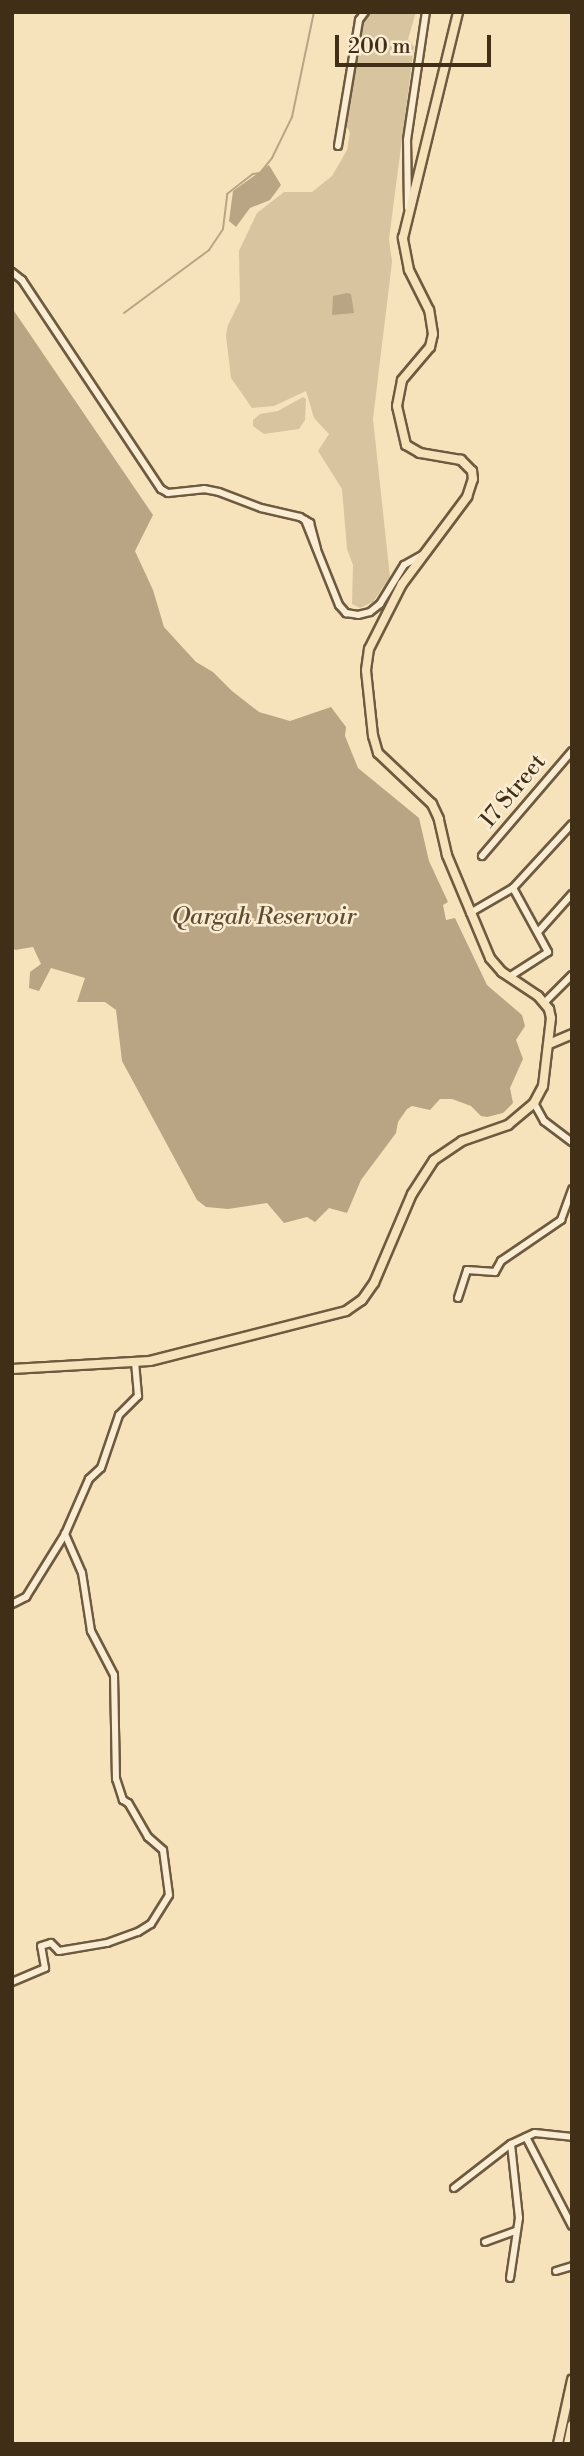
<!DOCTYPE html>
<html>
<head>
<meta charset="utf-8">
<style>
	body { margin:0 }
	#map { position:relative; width:584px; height:2456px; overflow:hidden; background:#f7e3bb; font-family:"Libre Bodoni",serif }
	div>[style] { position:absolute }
	.green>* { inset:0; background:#d8c49f }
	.water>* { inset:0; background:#b9a583 }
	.stream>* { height:2px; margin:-1px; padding:0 1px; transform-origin:1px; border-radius:1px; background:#b9a583 }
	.roads { filter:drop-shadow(2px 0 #6e5b3f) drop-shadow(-2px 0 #6e5b3f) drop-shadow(0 2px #6e5b3f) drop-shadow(0 -2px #6e5b3f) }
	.minor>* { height:6px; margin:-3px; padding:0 3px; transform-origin:3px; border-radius:3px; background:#faedd3 }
	.major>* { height:8px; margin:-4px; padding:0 4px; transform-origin:4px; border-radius:4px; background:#f7e3bb }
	span { translate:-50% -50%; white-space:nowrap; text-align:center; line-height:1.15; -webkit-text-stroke:5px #faedd3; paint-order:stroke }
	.street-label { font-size:23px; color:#412e16 }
	.water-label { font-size:24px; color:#5f4c31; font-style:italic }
	.frame { position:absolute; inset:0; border:14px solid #412e16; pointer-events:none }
	.scale { position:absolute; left:335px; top:35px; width:156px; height:32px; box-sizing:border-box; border:4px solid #412e16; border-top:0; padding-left:9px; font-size:21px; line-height:24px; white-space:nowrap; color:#412e16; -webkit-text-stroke:5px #faedd3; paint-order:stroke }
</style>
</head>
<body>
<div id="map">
	<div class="green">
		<div style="clip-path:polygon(373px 12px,416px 12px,408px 39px,414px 47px,389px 239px,392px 262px,373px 419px,390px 577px,373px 602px,360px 608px,352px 604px,353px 565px,347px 549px,342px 489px,318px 451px,329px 434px,314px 418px,306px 391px,274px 406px,252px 408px,231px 378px,226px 336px,228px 325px,240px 301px,239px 251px,257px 213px,284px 192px,312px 192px,332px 176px,347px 150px,350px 133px,346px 125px,361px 20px)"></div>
		<div style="clip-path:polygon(303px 397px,306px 399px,305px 420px,299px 429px,264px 434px,253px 426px,253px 420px,260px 414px,278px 411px)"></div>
	</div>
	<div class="water">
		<div style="clip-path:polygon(269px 165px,281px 185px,270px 200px,250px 208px,236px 227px,229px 221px,233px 191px)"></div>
		<div style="clip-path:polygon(347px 293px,351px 294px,354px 313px,332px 315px,333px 296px)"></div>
		<div style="clip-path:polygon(12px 308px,153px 515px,135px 551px,153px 590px,164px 627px,196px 662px,213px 672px,232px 691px,259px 712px,290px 721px,331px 707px,346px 727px,345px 736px,358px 768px,419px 818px,429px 861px,448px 902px,443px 905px,446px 920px,455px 918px,487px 985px,522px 1015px,525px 1026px,516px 1040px,523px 1059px,510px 1088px,513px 1103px,503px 1113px,487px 1117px,481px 1116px,471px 1106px,452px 1099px,440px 1099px,430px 1110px,412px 1106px,407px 1109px,398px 1122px,396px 1133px,361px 1180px,347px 1213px,329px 1208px,315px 1222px,307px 1217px,284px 1223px,267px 1203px,228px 1209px,206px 1207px,197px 1200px,122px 1061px,116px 1010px,105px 1002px,77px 1002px,85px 978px,51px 968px,39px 991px,29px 988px,30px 972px,41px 964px,33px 947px,15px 950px,12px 947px)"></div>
	</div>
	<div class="stream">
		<div style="left:124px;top:313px;width:106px;rotate:-36.5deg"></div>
		<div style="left:209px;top:250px;width:25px;rotate:-56deg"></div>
		<div style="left:223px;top:229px;width:35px;rotate:-83deg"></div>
		<div style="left:227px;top:194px;width:33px;rotate:-38deg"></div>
		<div style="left:253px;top:174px;width:7px;rotate:-8deg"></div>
		<div style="left:260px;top:173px;width:19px;rotate:-51deg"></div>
		<div style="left:272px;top:158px;width:46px;rotate:-64deg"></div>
		<div style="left:292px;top:117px;width:107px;rotate:-78.2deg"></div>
	</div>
	<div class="roads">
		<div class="minor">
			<div style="left:338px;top:146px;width:128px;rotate:-80.5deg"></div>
			<div style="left:359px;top:20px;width:10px;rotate:-53deg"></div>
			<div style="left:408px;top:208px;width:68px;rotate:-90.8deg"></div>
			<div style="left:407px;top:140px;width:129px;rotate:-81.6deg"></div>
			<div style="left:12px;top:272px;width:13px;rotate:39deg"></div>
			<div style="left:22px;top:280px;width:251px;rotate:56.4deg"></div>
			<div style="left:161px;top:489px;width:8px;rotate:30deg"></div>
			<div style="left:168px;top:493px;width:36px;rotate:-6deg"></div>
			<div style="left:204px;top:489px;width:15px;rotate:11deg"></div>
			<div style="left:219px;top:492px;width:45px;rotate:20.9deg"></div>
			<div style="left:261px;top:508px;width:40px;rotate:13deg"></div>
			<div style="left:300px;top:517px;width:12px;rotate:31deg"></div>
			<div style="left:310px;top:523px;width:27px;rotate:75deg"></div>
			<div style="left:305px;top:520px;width:92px;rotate:68.2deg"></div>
			<div style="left:339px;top:605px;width:11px;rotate:49deg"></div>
			<div style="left:346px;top:613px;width:12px;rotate:9deg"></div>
			<div style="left:358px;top:615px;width:12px;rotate:-14deg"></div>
			<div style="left:370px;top:612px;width:13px;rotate:-39deg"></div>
			<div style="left:380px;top:604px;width:46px;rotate:-58.4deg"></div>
			<div style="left:404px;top:565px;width:23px;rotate:-29deg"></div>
			<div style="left:482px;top:856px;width:138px;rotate:-49.4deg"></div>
			<div style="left:513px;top:888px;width:87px;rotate:-47.3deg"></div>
			<div style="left:470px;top:913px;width:50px;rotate:-30.2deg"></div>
			<div style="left:513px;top:888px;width:73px;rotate:61.3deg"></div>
			<div style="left:548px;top:952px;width:46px;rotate:147.3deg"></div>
			<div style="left:538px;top:932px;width:51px;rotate:-48.2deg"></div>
			<div style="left:545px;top:1002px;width:38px;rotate:-45deg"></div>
			<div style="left:534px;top:1103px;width:21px;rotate:61deg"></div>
			<div style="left:544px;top:1121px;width:35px;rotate:37deg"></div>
			<div style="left:458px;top:1298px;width:29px;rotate:-72deg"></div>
			<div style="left:467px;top:1270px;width:28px;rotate:4deg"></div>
			<div style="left:495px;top:1272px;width:13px;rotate:-61deg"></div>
			<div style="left:501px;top:1261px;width:73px;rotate:-34.3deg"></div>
			<div style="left:561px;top:1220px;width:33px;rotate:-70deg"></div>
			<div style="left:12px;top:1604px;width:16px;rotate:-27deg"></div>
			<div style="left:26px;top:1597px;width:74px;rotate:-58.2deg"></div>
			<div style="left:12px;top:1982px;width:36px;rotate:-23deg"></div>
			<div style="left:45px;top:1968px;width:22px;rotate:-100deg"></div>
			<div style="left:41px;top:1946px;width:10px;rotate:-17deg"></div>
			<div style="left:51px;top:1943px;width:11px;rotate:45deg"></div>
			<div style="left:59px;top:1951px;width:49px;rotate:-9.5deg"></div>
			<div style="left:107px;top:1943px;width:33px;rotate:-20deg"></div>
			<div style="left:138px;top:1932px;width:15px;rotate:-32deg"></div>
			<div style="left:151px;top:1924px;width:34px;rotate:-58deg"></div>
			<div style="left:169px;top:1895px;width:45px;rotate:-97.6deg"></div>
			<div style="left:163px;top:1850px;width:20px;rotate:-139deg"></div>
			<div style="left:148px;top:1837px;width:39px;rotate:-120deg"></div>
			<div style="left:128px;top:1803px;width:6px;rotate:-149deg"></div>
			<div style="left:123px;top:1800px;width:22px;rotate:-108deg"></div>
			<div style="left:116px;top:1779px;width:104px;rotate:-91.1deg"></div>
			<div style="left:114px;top:1675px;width:50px;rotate:-117.6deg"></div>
			<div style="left:91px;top:1631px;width:59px;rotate:-98.8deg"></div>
			<div style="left:82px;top:1573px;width:43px;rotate:-113.6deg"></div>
			<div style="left:65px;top:1534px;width:60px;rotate:-66.4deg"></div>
			<div style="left:89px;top:1479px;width:16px;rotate:-43deg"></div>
			<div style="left:101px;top:1468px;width:56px;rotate:-71.2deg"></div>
			<div style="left:119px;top:1415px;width:27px;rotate:-45deg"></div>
			<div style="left:138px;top:1396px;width:32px;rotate:-95deg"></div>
			<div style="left:526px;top:2137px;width:100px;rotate:62.7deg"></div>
			<div style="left:454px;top:2188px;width:72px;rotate:-37.7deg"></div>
			<div style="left:511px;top:2144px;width:26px;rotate:-25deg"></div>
			<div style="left:535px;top:2133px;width:37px;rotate:6deg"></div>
			<div style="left:485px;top:2242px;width:33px;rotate:-20deg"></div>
			<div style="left:556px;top:2271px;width:17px;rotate:-17deg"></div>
			<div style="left:510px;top:2278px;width:61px;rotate:-81.5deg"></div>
			<div style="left:519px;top:2218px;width:74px;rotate:-96.2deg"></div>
		</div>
		<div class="major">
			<div style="left:549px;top:1044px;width:25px;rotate:-23deg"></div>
			<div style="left:12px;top:1369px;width:138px;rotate:-3.3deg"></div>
			<div style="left:150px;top:1361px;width:202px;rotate:-14.3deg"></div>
			<div style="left:346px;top:1311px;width:19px;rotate:-35deg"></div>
			<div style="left:362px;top:1300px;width:21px;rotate:-55deg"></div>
			<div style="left:374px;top:1283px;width:97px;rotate:-66.9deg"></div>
			<div style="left:412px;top:1194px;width:40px;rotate:-57.1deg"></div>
			<div style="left:434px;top:1160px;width:34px;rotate:-34deg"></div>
			<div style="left:462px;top:1141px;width:49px;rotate:-19.2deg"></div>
			<div style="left:508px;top:1125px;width:34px;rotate:-40deg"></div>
			<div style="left:534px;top:1103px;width:19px;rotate:-62deg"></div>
			<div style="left:543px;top:1086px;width:68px;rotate:-83.3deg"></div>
			<div style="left:551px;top:1018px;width:9px;rotate:-103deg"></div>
			<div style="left:549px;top:1009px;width:17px;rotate:-130deg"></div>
			<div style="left:538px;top:996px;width:43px;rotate:-146.3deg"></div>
			<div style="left:502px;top:972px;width:18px;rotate:-131deg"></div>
			<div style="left:490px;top:958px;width:112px;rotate:-112.7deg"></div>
			<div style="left:447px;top:855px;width:37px;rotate:-103deg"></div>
			<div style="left:439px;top:819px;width:17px;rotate:-115deg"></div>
			<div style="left:432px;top:804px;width:74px;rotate:-136.6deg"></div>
			<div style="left:378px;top:753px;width:18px;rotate:-106deg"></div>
			<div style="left:373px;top:736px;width:66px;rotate:-96.1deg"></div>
			<div style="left:366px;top:670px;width:21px;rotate:-82deg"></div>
			<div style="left:369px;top:649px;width:73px;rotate:-63.1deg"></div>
			<div style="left:402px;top:584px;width:109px;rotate:-53.2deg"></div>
			<div style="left:467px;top:497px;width:19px;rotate:-72deg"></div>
			<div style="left:473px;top:479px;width:8px;rotate:-97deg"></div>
			<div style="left:472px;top:471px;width:16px;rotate:-135deg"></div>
			<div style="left:461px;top:460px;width:42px;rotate:-170.3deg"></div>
			<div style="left:420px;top:453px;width:16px;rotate:-150deg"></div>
			<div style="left:406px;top:445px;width:40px;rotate:-103deg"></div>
			<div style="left:397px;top:406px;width:26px;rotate:-79deg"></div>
			<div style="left:402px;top:380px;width:43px;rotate:-49.7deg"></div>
			<div style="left:430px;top:347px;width:13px;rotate:-77deg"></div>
			<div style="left:433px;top:334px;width:24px;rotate:-99deg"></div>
			<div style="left:429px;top:310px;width:45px;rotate:-116.6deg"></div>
			<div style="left:409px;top:270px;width:33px;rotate:-101deg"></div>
			<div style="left:403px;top:238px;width:233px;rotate:-76.3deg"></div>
			<div style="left:558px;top:2444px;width:66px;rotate:-77.7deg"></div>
			<div style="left:568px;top:2444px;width:19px;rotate:-78deg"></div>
		</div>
	</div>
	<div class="street-label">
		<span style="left:513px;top:791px;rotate:-50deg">17 Street</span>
	</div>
	<div class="water-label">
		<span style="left:264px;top:918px">Qargah Reservoir</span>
	</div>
	<div class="frame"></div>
	<div class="scale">200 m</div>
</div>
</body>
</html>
